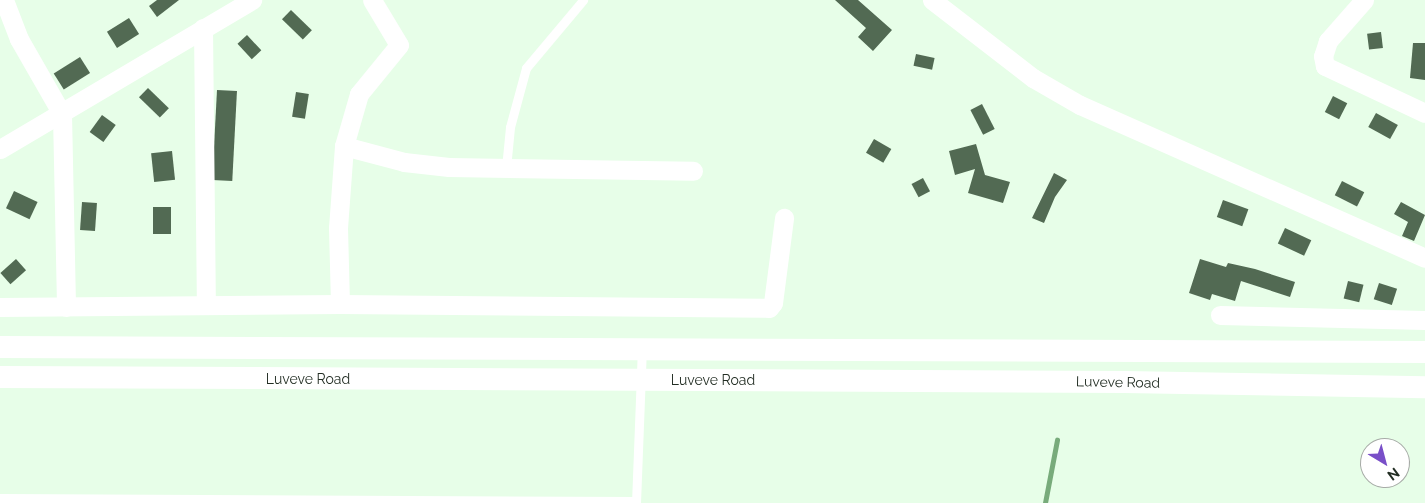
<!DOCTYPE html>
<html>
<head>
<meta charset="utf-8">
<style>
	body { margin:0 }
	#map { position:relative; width:1425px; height:503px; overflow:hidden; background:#e7fee8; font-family:Raleway,sans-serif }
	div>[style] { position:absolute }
	.stream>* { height:4.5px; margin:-2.25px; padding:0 2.25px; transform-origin:2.25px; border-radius:2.25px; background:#78ab7b }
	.building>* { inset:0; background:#526a53; transform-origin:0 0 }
	.service>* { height:9px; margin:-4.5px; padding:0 4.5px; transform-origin:4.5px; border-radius:4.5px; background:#fff }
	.minor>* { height:19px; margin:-9.5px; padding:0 9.5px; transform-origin:9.5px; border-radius:9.5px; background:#fff }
	.tertiary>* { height:22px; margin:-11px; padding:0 11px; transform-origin:11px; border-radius:11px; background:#fff }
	span { translate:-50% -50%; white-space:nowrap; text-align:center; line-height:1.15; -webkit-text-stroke:5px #fff; paint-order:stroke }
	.street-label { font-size:14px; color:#232e24 }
	.north { position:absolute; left:1360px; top:438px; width:50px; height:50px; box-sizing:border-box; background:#fff; border:1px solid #a7aba7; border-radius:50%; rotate:143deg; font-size:14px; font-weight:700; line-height:20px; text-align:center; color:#232e24 }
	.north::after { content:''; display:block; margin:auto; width:18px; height:22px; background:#794fc8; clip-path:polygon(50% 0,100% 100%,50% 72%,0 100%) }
</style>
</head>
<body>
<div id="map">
	<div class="stream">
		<div style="left:1045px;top:503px;width:64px;rotate:-79.2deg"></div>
	</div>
	<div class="building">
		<div style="clip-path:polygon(157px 0,179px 0,157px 17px,149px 6px)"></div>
		<div style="clip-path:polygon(835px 0,858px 0,892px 30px,873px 51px,858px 37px,866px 28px)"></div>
		<div style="left:291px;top:10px;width:29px;height:13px;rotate:44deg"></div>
		<div style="left:129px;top:18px;width:19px;height:26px;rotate:58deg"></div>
		<div style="left:1381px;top:32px;width:16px;height:14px;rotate:83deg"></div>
		<div style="left:247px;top:35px;width:21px;height:13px;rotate:47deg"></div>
		<div style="clip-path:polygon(1413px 43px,1425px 43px,1425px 80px,1410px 78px)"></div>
		<div style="left:916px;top:54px;width:19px;height:12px;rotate:12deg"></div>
		<div style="left:80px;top:57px;width:19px;height:31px;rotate:58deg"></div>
		<div style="left:148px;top:88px;width:29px;height:13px;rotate:44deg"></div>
		<div style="left:217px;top:90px;width:20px;height:90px;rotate:3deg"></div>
		<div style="left:296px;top:92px;width:13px;height:25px;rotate:9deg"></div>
		<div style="left:1333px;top:96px;width:16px;height:18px;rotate:27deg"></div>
		<div style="left:982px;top:104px;width:28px;height:13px;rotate:63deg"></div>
		<div style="left:1376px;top:113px;width:25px;height:16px;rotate:29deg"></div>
		<div style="left:102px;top:115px;width:17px;height:21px;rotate:36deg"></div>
		<div style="left:874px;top:139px;width:20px;height:16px;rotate:30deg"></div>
		<div style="clip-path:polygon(976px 144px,985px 175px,1010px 182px,1003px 203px,968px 193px,975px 169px,955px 175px,949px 151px)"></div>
		<div style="left:172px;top:151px;width:29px;height:21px;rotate:84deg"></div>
		<div style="clip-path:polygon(1054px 173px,1067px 180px,1055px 197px,1044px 223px,1032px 218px)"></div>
		<div style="left:923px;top:178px;width:15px;height:13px;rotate:62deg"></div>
		<div style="left:1342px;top:181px;width:25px;height:16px;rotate:27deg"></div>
		<div style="left:14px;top:191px;width:26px;height:19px;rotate:25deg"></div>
		<div style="left:1223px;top:200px;width:27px;height:18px;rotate:20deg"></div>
		<div style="left:82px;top:202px;width:15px;height:28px;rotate:4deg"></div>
		<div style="clip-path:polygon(1401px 202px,1425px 215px,1414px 241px,1402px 236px,1408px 222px,1394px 214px)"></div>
		<div style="left:153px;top:207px;width:18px;height:27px"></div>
		<div style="left:1285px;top:228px;width:29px;height:17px;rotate:25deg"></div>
		<div style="left:16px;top:259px;width:15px;height:21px;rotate:48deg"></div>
		<div style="clip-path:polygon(1200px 259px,1226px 267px,1228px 263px,1255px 269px,1295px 282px,1290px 297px,1241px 281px,1235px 301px,1212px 294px,1210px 300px,1189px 293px)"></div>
		<div style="left:1348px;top:281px;width:16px;height:18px;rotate:14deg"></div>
		<div style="left:1379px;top:283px;width:19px;height:17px;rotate:18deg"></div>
	</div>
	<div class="service">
		<div style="left:506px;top:168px;width:41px;rotate:-84.4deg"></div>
		<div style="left:510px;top:127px;width:61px;rotate:-74.8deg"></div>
		<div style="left:526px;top:68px;width:89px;rotate:-50deg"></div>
		<div style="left:0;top:498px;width:636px;rotate:0.27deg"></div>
		<div style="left:636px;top:503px;width:153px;rotate:-87.8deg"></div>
	</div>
	<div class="minor">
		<div style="left:4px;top:0;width:42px;rotate:69deg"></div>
		<div style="left:19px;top:39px;width:86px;rotate:60.2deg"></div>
		<div style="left:62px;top:114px;width:193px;rotate:88.8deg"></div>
		<div style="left:932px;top:0;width:128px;rotate:37.7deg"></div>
		<div style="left:1033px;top:78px;width:54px;rotate:29.9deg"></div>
		<div style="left:1080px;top:105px;width:377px;rotate:23.9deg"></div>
		<div style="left:1364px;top:0;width:55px;rotate:131.3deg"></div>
		<div style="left:1328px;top:41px;width:16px;rotate:108deg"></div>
		<div style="left:1323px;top:56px;width:10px;rotate:79deg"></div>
		<div style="left:1325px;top:66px;width:110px;rotate:25.2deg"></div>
		<div style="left:203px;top:28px;width:276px;rotate:89.4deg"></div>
		<div style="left:344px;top:146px;width:62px;rotate:14.9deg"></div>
		<div style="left:404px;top:162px;width:45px;rotate:6.3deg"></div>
		<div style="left:449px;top:167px;width:244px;rotate:0.9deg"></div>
		<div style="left:0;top:149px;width:293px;rotate:-30.6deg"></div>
		<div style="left:340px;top:304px;width:76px;rotate:-91.5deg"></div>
		<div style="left:338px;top:228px;width:82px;rotate:-85.8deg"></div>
		<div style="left:344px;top:146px;width:54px;rotate:-73.9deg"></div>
		<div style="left:359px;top:94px;width:63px;rotate:-50.8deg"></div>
		<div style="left:399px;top:45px;width:52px;rotate:-121deg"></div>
		<div style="left:0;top:307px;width:340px;rotate:-0.5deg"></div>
		<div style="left:340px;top:304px;width:429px;rotate:0.5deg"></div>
		<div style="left:769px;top:308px;width:6px;rotate:-51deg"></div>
		<div style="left:773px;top:303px;width:86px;rotate:-82.6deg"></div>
		<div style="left:1220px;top:315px;width:205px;rotate:1.4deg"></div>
	</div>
	<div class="tertiary">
		<div style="left:0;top:347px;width:1425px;rotate:0.2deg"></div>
		<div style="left:0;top:377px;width:1124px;rotate:0.25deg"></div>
		<div style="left:1124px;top:382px;width:301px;rotate:1deg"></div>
	</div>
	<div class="street-label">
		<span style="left:308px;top:379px">Luveve Road</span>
		<span style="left:713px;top:380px">Luveve Road</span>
		<span style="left:1118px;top:382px;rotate:1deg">Luveve Road</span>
	</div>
	<div class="north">N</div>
</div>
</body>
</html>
